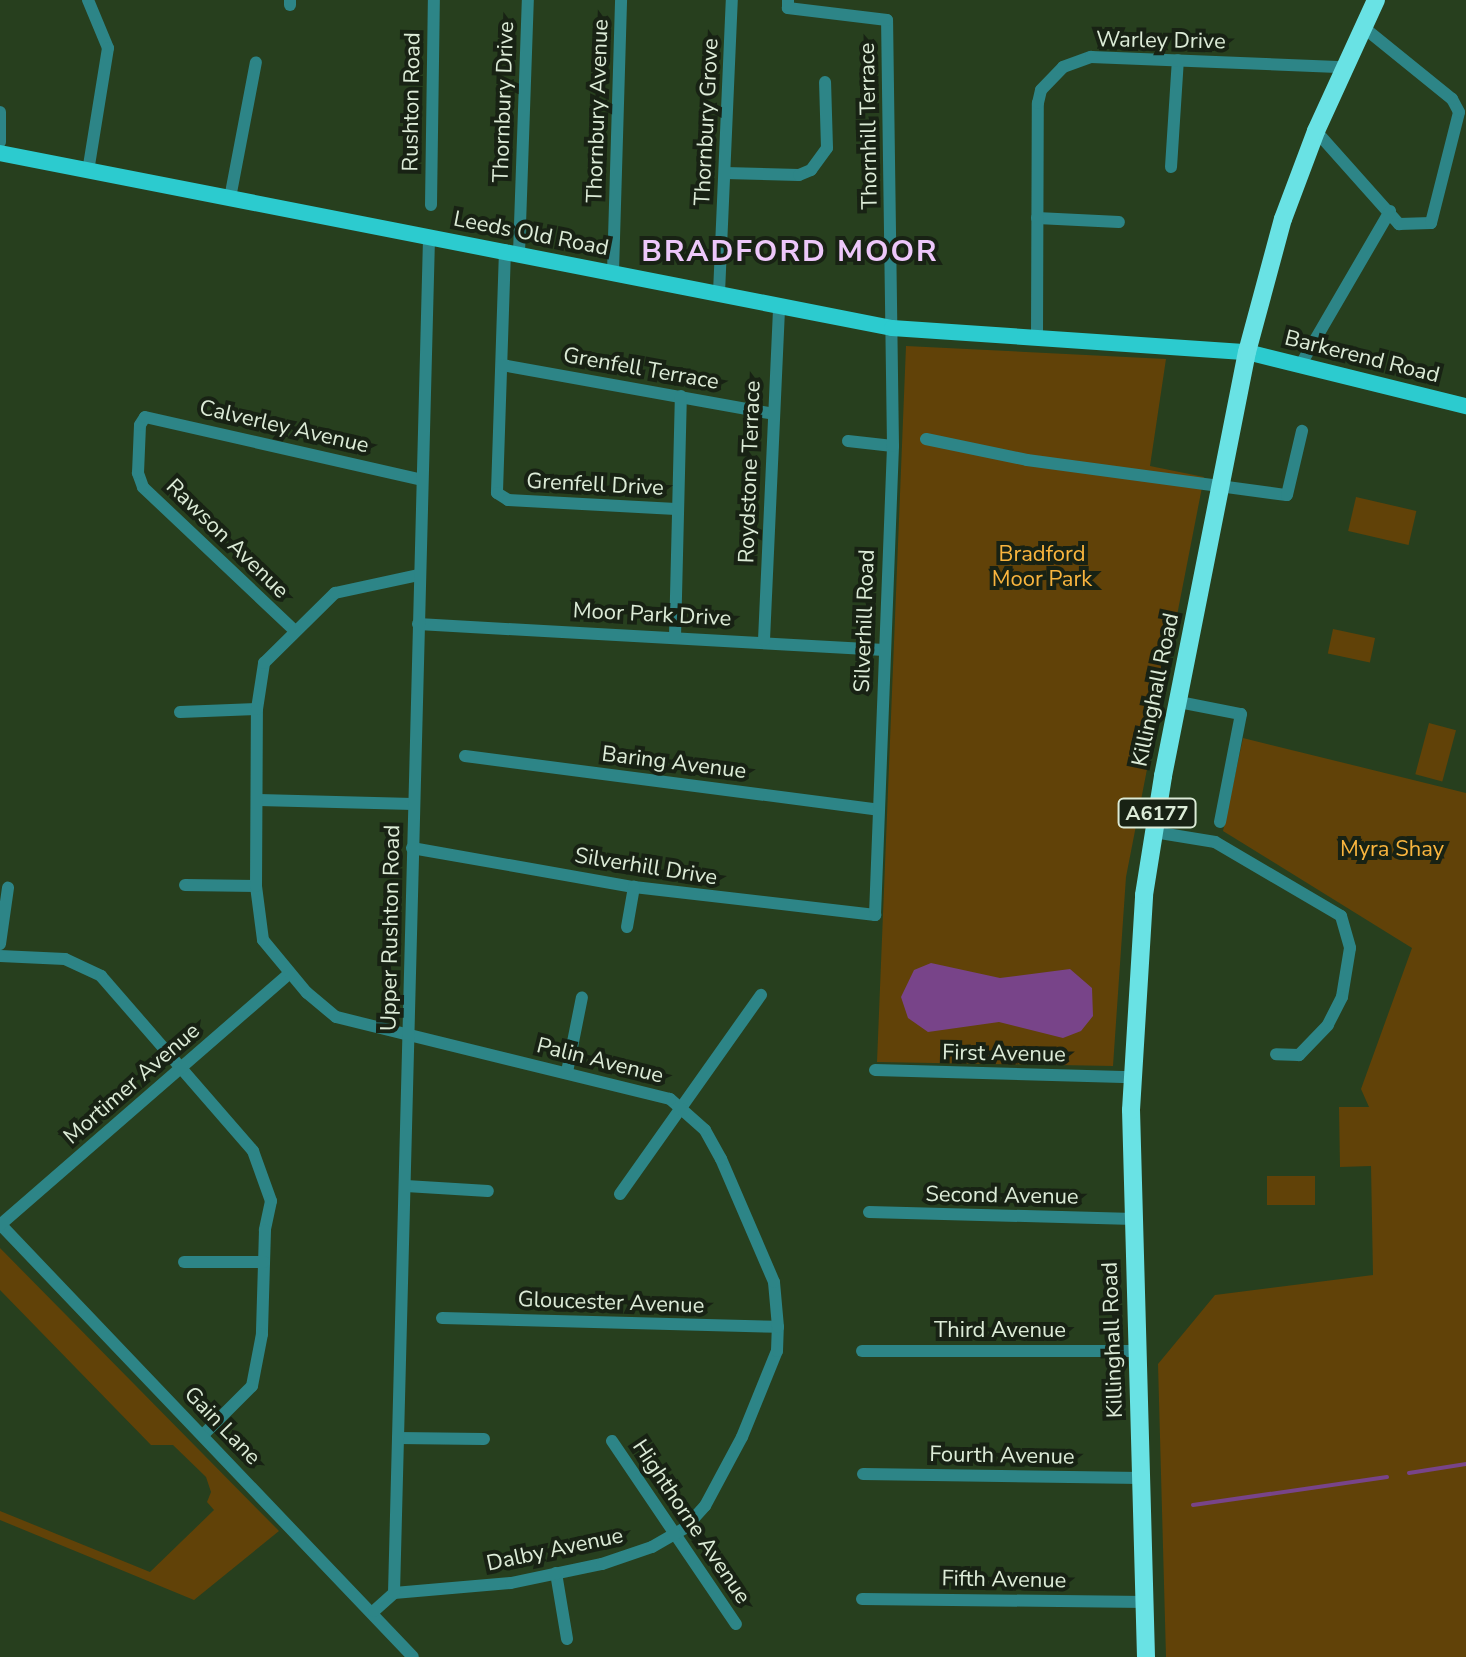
<!DOCTYPE html>
<html>
<head>
<meta charset="utf-8">
<style>
	body { margin:0 }
	#map { position:relative; width:1466px; height:1657px; overflow:hidden; background:#273f1e; font-family:"Nunito Sans",sans-serif }
	div>[style] { position:absolute }
	.green>* { inset:0; background:#614208; transform-origin:0 0 }
	.water>* { inset:0; background:#784489 }
	.stream>* { height:4px; margin:-2px; padding:0 2px; transform-origin:2px; border-radius:2px; background:#784489 }
	.minor>* { height:12px; margin:-6px; padding:0 6px; transform-origin:6px; border-radius:6px; background:#2d8587 }
	.major>* { height:16px; margin:-8px; padding:0 8px; transform-origin:8px; border-radius:8px; background:#2ccbcf }
	.highway>* { height:18px; margin:-9px; padding:0 9px; transform-origin:9px; border-radius:9px; background:#69e2e4 }
	span { translate:-50% -50%; white-space:nowrap; text-align:center; line-height:1.15; -webkit-text-stroke:8px #182214; paint-order:stroke }
	.shield-label span { padding:2px 6px; background:#182214; border:2px solid; border-radius:6px; -webkit-text-stroke-width:0 }
	.shield-label { font-size:20px; color:#dcebd7; font-weight:700 }
	.street-label { font-size:22px; color:#dcebd7 }
	.park-label { font-size:22px; color:#f9b53e }
	.district-label { font-size:30px; color:#edc7fa; font-weight:700; letter-spacing:2px }
</style>
</head>
<body>
<div id="map">
	<div class="green">
		<div style="clip-path:polygon(906px 346px,1166px 359px,1150px 466px,1204px 477px,1126px 877px,1113px 1066px,877px 1062px)"></div>
		<div style="left:1356px;top:497px;width:62px;height:35px;rotate:13deg"></div>
		<div style="left:1333px;top:629px;width:43px;height:25px;rotate:12deg"></div>
		<div style="left:1429px;top:723px;width:28px;height:53px;rotate:15deg"></div>
		<div style="clip-path:polygon(1243px 738px,1466px 793px,1466px 1657px,1166px 1657px,1158px 1364px,1215px 1295px,1373px 1275px,1371px 1166px,1340px 1167px,1339px 1107px,1369px 1107px,1361px 1089px,1412px 948px,1223px 831px)"></div>
		<div style="left:1315px;top:1176px;width:29px;height:48px;rotate:90deg"></div>
		<div style="clip-path:polygon(0 1248px,279px 1531px,194px 1600px,0 1520px,0 1511px,150px 1572px,214px 1510px,207px 1502px,211px 1492px,206px 1477px,173px 1445px,151px 1445px,0 1290px)"></div>
	</div>
	<div class="water">
		<div style="clip-path:polygon(931px 963px,1000px 978px,1070px 969px,1092px 988px,1093px 1016px,1081px 1031px,1063px 1038px,999px 1022px,928px 1032px,908px 1018px,901px 997px,914px 970px)"></div>
	</div>
	<div class="stream">
		<div style="left:1409px;top:1473px;width:58px;rotate:-9deg"></div>
		<div style="left:1193px;top:1505px;width:196px;rotate:-8.2deg"></div>
	</div>
	<div class="minor">
		<div style="left:88px;top:0;width:52px;rotate:67.4deg"></div>
		<div style="left:108px;top:48px;width:125px;rotate:99.2deg"></div>
		<div style="left:290px;top:5px;width:5px;rotate:-90deg"></div>
		<div style="left:0;top:112px;width:30px;rotate:90deg"></div>
		<div style="left:1316px;top:131px;width:125px;rotate:48.3deg"></div>
		<div style="left:1399px;top:224px;width:32px;rotate:-2deg"></div>
		<div style="left:1431px;top:223px;width:114px;rotate:-75.8deg"></div>
		<div style="left:1459px;top:112px;width:15px;rotate:-118deg"></div>
		<div style="left:1452px;top:99px;width:114px;rotate:-141deg"></div>
		<div style="left:1171px;top:167px;width:107px;rotate:-86.3deg"></div>
		<div style="left:725px;top:173px;width:74px;rotate:1.5deg"></div>
		<div style="left:799px;top:175px;width:13px;rotate:-23deg"></div>
		<div style="left:811px;top:170px;width:27px;rotate:-54deg"></div>
		<div style="left:827px;top:148px;width:66px;rotate:-91.7deg"></div>
		<div style="left:230px;top:198px;width:138px;rotate:-79.2deg"></div>
		<div style="left:431px;top:205px;width:205px;rotate:-89.2deg"></div>
		<div style="left:1037px;top:218px;width:82px;rotate:2.8deg"></div>
		<div style="left:505px;top:250px;width:243px;rotate:91.9deg"></div>
		<div style="left:497px;top:493px;width:13px;rotate:32deg"></div>
		<div style="left:508px;top:500px;width:168px;rotate:3.1deg"></div>
		<div style="left:519px;top:253px;width:253px;rotate:-88deg"></div>
		<div style="left:613px;top:272px;width:272px;rotate:-88.3deg"></div>
		<div style="left:719px;top:293px;width:293px;rotate:-87.5deg"></div>
		<div style="left:1037px;top:334px;width:231px;rotate:-89.8deg"></div>
		<div style="left:1038px;top:103px;width:13px;rotate:-77deg"></div>
		<div style="left:1041px;top:90px;width:32px;rotate:-46deg"></div>
		<div style="left:1063px;top:67px;width:30px;rotate:-20deg"></div>
		<div style="left:1091px;top:57px;width:253px;rotate:2.3deg"></div>
		<div style="left:1301px;top:364px;width:177px;rotate:-59.8deg"></div>
		<div style="left:502px;top:365px;width:275px;rotate:10.2deg"></div>
		<div style="left:926px;top:439px;width:103px;rotate:11.7deg"></div>
		<div style="left:1027px;top:460px;width:262px;rotate:7.7deg"></div>
		<div style="left:1287px;top:495px;width:66px;rotate:-76.8deg"></div>
		<div style="left:848px;top:441px;width:45px;rotate:6.3deg"></div>
		<div style="left:418px;top:624px;width:467px;rotate:3.2deg"></div>
		<div style="left:294px;top:630px;width:208px;rotate:-136.6deg"></div>
		<div style="left:143px;top:487px;width:15px;rotate:-110deg"></div>
		<div style="left:138px;top:473px;width:48px;rotate:-87.6deg"></div>
		<div style="left:140px;top:425px;width:9px;rotate:-58deg"></div>
		<div style="left:145px;top:417px;width:284px;rotate:12.8deg"></div>
		<div style="left:675px;top:637px;width:241px;rotate:-88.6deg"></div>
		<div style="left:764px;top:640px;width:335px;rotate:-87.4deg"></div>
		<div style="left:1179px;top:702px;width:63px;rotate:11deg"></div>
		<div style="left:1241px;top:714px;width:110px;rotate:101deg"></div>
		<div style="left:180px;top:712px;width:77px;rotate:-2.2deg"></div>
		<div style="left:465px;top:756px;width:417px;rotate:7.4deg"></div>
		<div style="left:259px;top:800px;width:154px;rotate:1.5deg"></div>
		<div style="left:1154px;top:832px;width:62px;rotate:9.3deg"></div>
		<div style="left:1215px;top:842px;width:146px;rotate:30.4deg"></div>
		<div style="left:1341px;top:916px;width:33px;rotate:74deg"></div>
		<div style="left:1350px;top:948px;width:50px;rotate:99.3deg"></div>
		<div style="left:1342px;top:997px;width:31px;rotate:117deg"></div>
		<div style="left:1328px;top:1025px;width:42px;rotate:134deg"></div>
		<div style="left:1299px;top:1055px;width:23px;rotate:-178deg"></div>
		<div style="left:412px;top:848px;width:225px;rotate:10deg"></div>
		<div style="left:634px;top:887px;width:243px;rotate:6.6deg"></div>
		<div style="left:875px;top:915px;width:469px;rotate:-87.8deg"></div>
		<div style="left:893px;top:446px;width:426px;rotate:-90.8deg"></div>
		<div style="left:887px;top:20px;width:100px;rotate:-173.1deg"></div>
		<div style="left:788px;top:8px;width:8px;rotate:-90deg"></div>
		<div style="left:185px;top:885px;width:71px;rotate:0.8deg"></div>
		<div style="left:627px;top:927px;width:41px;rotate:-80.1deg"></div>
		<div style="left:0;top:944px;width:57px;rotate:-81.9deg"></div>
		<div style="left:0;top:956px;width:65px;rotate:2.6deg"></div>
		<div style="left:65px;top:959px;width:40px;rotate:25deg"></div>
		<div style="left:101px;top:976px;width:232px;rotate:49deg"></div>
		<div style="left:253px;top:1151px;width:53px;rotate:70.2deg"></div>
		<div style="left:271px;top:1201px;width:30px;rotate:102deg"></div>
		<div style="left:265px;top:1230px;width:104px;rotate:91.7deg"></div>
		<div style="left:262px;top:1334px;width:53px;rotate:100.9deg"></div>
		<div style="left:252px;top:1386px;width:69px;rotate:135deg"></div>
		<div style="left:875px;top:1070px;width:257px;rotate:1.6deg"></div>
		<div style="left:567px;top:1072px;width:76px;rotate:-78.7deg"></div>
		<div style="left:406px;top:1186px;width:82px;rotate:3.5deg"></div>
		<div style="left:620px;top:1194px;width:244px;rotate:-54.7deg"></div>
		<div style="left:869px;top:1212px;width:265px;rotate:1.5deg"></div>
		<div style="left:0;top:1224px;width:598px;rotate:46.35deg"></div>
		<div style="left:0;top:1225px;width:383px;rotate:-41deg"></div>
		<div style="left:184px;top:1262px;width:80px"></div>
		<div style="left:442px;top:1318px;width:336px;rotate:1.5deg"></div>
		<div style="left:862px;top:1351px;width:276px"></div>
		<div style="left:398px;top:1438px;width:86px;rotate:0.7deg"></div>
		<div style="left:612px;top:1441px;width:221px;rotate:55.9deg"></div>
		<div style="left:863px;top:1474px;width:278px;rotate:0.8deg"></div>
		<div style="left:556px;top:1573px;width:67px;rotate:80.5deg"></div>
		<div style="left:394px;top:1593px;width:117px;rotate:-4.9deg"></div>
		<div style="left:511px;top:1583px;width:93px;rotate:-11.8deg"></div>
		<div style="left:602px;top:1564px;width:53px;rotate:-18.8deg"></div>
		<div style="left:652px;top:1547px;width:38px;rotate:-30deg"></div>
		<div style="left:685px;top:1528px;width:30px;rotate:-48deg"></div>
		<div style="left:705px;top:1506px;width:78px;rotate:-61.8deg"></div>
		<div style="left:742px;top:1437px;width:93px;rotate:-67.9deg"></div>
		<div style="left:777px;top:1351px;width:24px;rotate:-88deg"></div>
		<div style="left:778px;top:1327px;width:45px;rotate:-95.1deg"></div>
		<div style="left:774px;top:1282px;width:134px;rotate:-113.3deg"></div>
		<div style="left:721px;top:1159px;width:33px;rotate:-119deg"></div>
		<div style="left:705px;top:1130px;width:47px;rotate:-138.5deg"></div>
		<div style="left:670px;top:1099px;width:344px;rotate:-166.2deg"></div>
		<div style="left:336px;top:1017px;width:38px;rotate:-140deg"></div>
		<div style="left:307px;top:993px;width:69px;rotate:-129.7deg"></div>
		<div style="left:263px;top:940px;width:54px;rotate:-97.4deg"></div>
		<div style="left:256px;top:886px;width:177px;rotate:-89.7deg"></div>
		<div style="left:257px;top:709px;width:47px;rotate:-81.3deg"></div>
		<div style="left:264px;top:663px;width:100px;rotate:-44.6deg"></div>
		<div style="left:335px;top:593px;width:86px;rotate:-12.1deg"></div>
		<div style="left:862px;top:1599px;width:284px;rotate:0.6deg"></div>
		<div style="left:374px;top:1611px;width:27px;rotate:-42deg"></div>
		<div style="left:394px;top:1593px;width:1356px;rotate:-88.52deg"></div>
	</div>
	<div class="major">
		<div style="left:0;top:153px;width:909px;rotate:11.1deg"></div>
		<div style="left:892px;top:328px;width:356px;rotate:3.9deg"></div>
		<div style="left:1247px;top:352px;width:226px;rotate:13.9deg"></div>
	</div>
	<div class="highway">
		<div style="left:1146px;top:1657px;width:547px;rotate:-91.57deg"></div>
		<div style="left:1131px;top:1110px;width:215px;rotate:-86.5deg"></div>
		<div style="left:1144px;top:895px;width:121px;rotate:-80.9deg"></div>
		<div style="left:1163px;top:776px;width:432px;rotate:-78.8deg"></div>
		<div style="left:1247px;top:352px;width:138px;rotate:-74.9deg"></div>
		<div style="left:1283px;top:219px;width:94px;rotate:-69.4deg"></div>
		<div style="left:1316px;top:131px;width:144px;rotate:-65.4deg"></div>
	</div>
	<div class="shield-label">
		<span style="left:1157px;top:813px">A6177</span>
	</div>
	<div class="street-label">
		<span style="left:1161px;top:41px;rotate:1deg">Warley Drive</span>
		<span style="left:412px;top:102px;rotate:-89deg">Rushton Road</span>
		<span style="left:504px;top:102px;rotate:-88deg">Thornbury Drive</span>
		<span style="left:598px;top:111px;rotate:-88deg">Thornbury Avenue</span>
		<span style="left:707px;top:122px;rotate:-87deg">Thornbury Grove</span>
		<span style="left:869px;top:126px;rotate:-91deg">Thornhill Terrace</span>
		<span style="left:531px;top:234px;rotate:11deg">Leeds Old Road</span>
		<span style="left:1362px;top:357px;rotate:14deg">Barkerend Road</span>
		<span style="left:641px;top:369px;rotate:10deg">Grenfell Terrace</span>
		<span style="left:284px;top:427px;rotate:13deg">Calverley Avenue</span>
		<span style="left:750px;top:472px;rotate:-88deg">Roydstone Terrace</span>
		<span style="left:595px;top:485px;rotate:3deg">Grenfell Drive</span>
		<span style="left:227px;top:539px;rotate:44deg">Rawson Avenue</span>
		<span style="left:652px;top:615px;rotate:3deg">Moor Park Drive</span>
		<span style="left:865px;top:621px;rotate:-88deg">Silverhill Road</span>
		<span style="left:1156px;top:690px;rotate:-78deg">Killinghall Road</span>
		<span style="left:674px;top:763px;rotate:7deg">Baring Avenue</span>
		<span style="left:646px;top:867px;rotate:9deg">Silverhill Drive</span>
		<span style="left:391px;top:928px;rotate:-89deg">Upper Rushton Road</span>
		<span style="left:1004px;top:1054px;rotate:1deg">First Avenue</span>
		<span style="left:600px;top:1061px;rotate:14deg">Palin Avenue</span>
		<span style="left:132px;top:1084px;rotate:-41deg">Mortimer Avenue</span>
		<span style="left:1002px;top:1196px;rotate:1deg">Second Avenue</span>
		<span style="left:611px;top:1303px;rotate:2deg">Gloucester Avenue</span>
		<span style="left:1000px;top:1331px">Third Avenue</span>
		<span style="left:1113px;top:1340px;rotate:-92deg">Killinghall Road</span>
		<span style="left:222px;top:1426px;rotate:46deg">Gain Lane</span>
		<span style="left:1002px;top:1456px;rotate:1deg">Fourth Avenue</span>
		<span style="left:691px;top:1522px;rotate:56deg">Highthorne Avenue</span>
		<span style="left:555px;top:1550px;rotate:-12deg">Dalby Avenue</span>
		<span style="left:1004px;top:1580px;rotate:1deg">Fifth Avenue</span>
	</div>
	<div class="park-label">
		<span style="left:1042px;top:567px">Bradford<br>Moor Park</span>
		<span style="left:1392px;top:850px">Myra Shay</span>
	</div>
	<div class="district-label">
		<span style="left:790px;top:252px">BRADFORD MOOR</span>
	</div>
</div>
</body>
</html>
